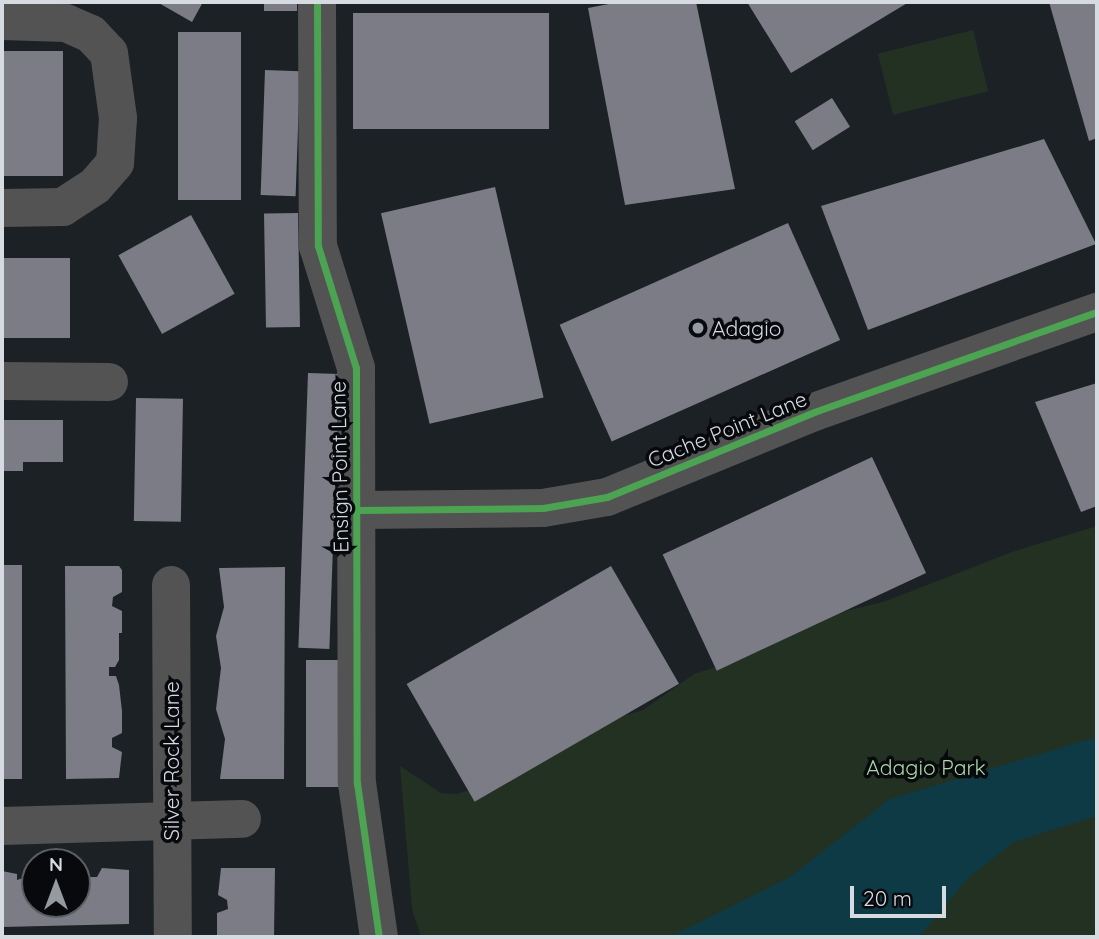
<!DOCTYPE html>
<html>
<head>
<meta charset="utf-8">
<style>
	body { margin:0 }
	#map { position:relative; width:1099px; height:939px; overflow:hidden; background:#1c2126; font-family:Quicksand,sans-serif }
	div>[style] { position:absolute }
	.green>* { inset:0; background:#233123; transform-origin:0 0 }
	.water>* { inset:0; background:#0e3a45 }
	.building>* { inset:0; background:#7b7c85; transform-origin:0 0 }
	.minor>* { height:38px; margin:-19px; padding:0 19px; transform-origin:19px; border-radius:19px; background:#535354 }
	.cycleway>* { height:7px; margin:-3.5px; padding:0 3.5px; transform-origin:3.5px; border-radius:3.5px; background:#4ca352 }
	.dots>* { width:19px; height:19px; translate:-50% -50%; box-sizing:border-box; border:4px solid #07090d; border-radius:50% }
	span { translate:-50% -50%; white-space:nowrap; text-align:center; line-height:1.15; -webkit-text-stroke:7px #07090d; paint-order:stroke }
	.poi-label { font-size:21px; color:#d6dae1 }
	.left { translate:0 -50%; text-align:left }
	.street-label { font-size:21px; color:#d6dae1 }
	.park-label { font-size:21px; color:#acd9a7 }
	.frame { position:absolute; inset:0; border:4px solid #d6dae1; pointer-events:none }
	.north { position:absolute; left:21px; top:848px; width:70px; height:70px; box-sizing:border-box; background:#07090d; border:2px solid #5a5d62; border-radius:50%; rotate:0deg; font-size:19px; font-weight:700; line-height:28px; text-align:center; color:#d6dae1 }
	.north::after { content:''; display:block; margin:auto; width:24px; height:32px; background:#9599a0; clip-path:polygon(50% 0,100% 100%,50% 72%,0 100%) }
	.scale { position:absolute; left:850px; top:886px; width:96px; height:32px; box-sizing:border-box; border:4px solid #d6dae1; border-top:0; padding-left:9px; font-size:21px; line-height:24px; white-space:nowrap; color:#d6dae1; -webkit-text-stroke:5px #07090d; paint-order:stroke }
</style>
</head>
<body>
<div id="map">
	<div class="green">
		<div style="left:973px;top:30px;width:63px;height:98px;rotate:76deg"></div>
		<div style="clip-path:polygon(1097px 526px,1097px 937px,421px 937px,412px 909px,400px 766px,441px 793px,456px 794px,482px 787px,526px 758px,598px 724px,643px 710px,694px 674px,741px 659px,815px 619px,886px 601px,1012px 552px)"></div>
	</div>
	<div class="water">
		<div style="clip-path:polygon(1097px 737px,1097px 816px,1014px 842px,969px 877px,919px 937px,670px 937px,790px 877px,890px 799px)"></div>
	</div>
	<div class="building">
		<div style="clip-path:polygon(157px 2px,203px 2px,192px 22px)"></div>
		<div style="left:264px;top:2px;width:33px;height:9px"></div>
		<div style="clip-path:polygon(619px 2px,696px 2px,735px 189px,625px 205px,588px 8px)"></div>
		<div style="clip-path:polygon(747px 2px,909px 2px,791px 73px)"></div>
		<div style="clip-path:polygon(1049px 2px,1097px 2px,1097px 138px,1089px 141px)"></div>
		<div style="left:353px;top:13px;width:196px;height:116px"></div>
		<div style="left:178px;top:32px;width:63px;height:168px"></div>
		<div style="left:2px;top:51px;width:61px;height:125px"></div>
		<div style="left:265px;top:70px;width:35px;height:125px;rotate:2deg"></div>
		<div style="left:832px;top:98px;width:34px;height:44px;rotate:58deg"></div>
		<div style="clip-path:polygon(1044px 139px,1096px 244px,868px 330px,821px 206px)"></div>
		<div style="left:495px;top:187px;width:216px;height:117px;rotate:77deg"></div>
		<div style="left:298px;top:213px;width:114px;height:34px;rotate:89deg"></div>
		<div style="left:191px;top:215px;width:90px;height:83px;rotate:61deg"></div>
		<div style="left:788px;top:223px;width:128px;height:250px;rotate:66deg"></div>
		<div style="left:2px;top:258px;width:68px;height:80px"></div>
		<div style="left:308px;top:373px;width:31px;height:275px;rotate:2deg"></div>
		<div style="clip-path:polygon(1097px 383px,1097px 506px,1081px 512px,1035px 402px)"></div>
		<div style="left:136px;top:398px;width:47px;height:123px;rotate:1deg"></div>
		<div style="clip-path:polygon(2px 420px,63px 420px,63px 462px,23px 462px,23px 471px,2px 471px)"></div>
		<div style="left:872px;top:457px;width:128px;height:231px;rotate:65deg"></div>
		<div style="left:2px;top:565px;width:20px;height:214px"></div>
		<div style="clip-path:polygon(65px 566px,119px 566px,122px 570px,122px 592px,113px 597px,112px 606px,122px 611px,122px 633px,119px 633px,119px 660px,115px 667px,109px 667px,109px 676px,116px 676px,119px 685px,122px 711px,122px 733px,112px 738px,112px 747px,122px 752px,119px 778px,66px 779px)"></div>
		<div style="left:611px;top:566px;width:136px;height:236px;rotate:60deg"></div>
		<div style="clip-path:polygon(285px 567px,284px 779px,220px 779px,225px 739px,216px 709px,221px 668px,216px 636px,224px 607px,219px 568px)"></div>
		<div style="left:306px;top:660px;width:33px;height:127px"></div>
		<div style="clip-path:polygon(77px 867px,88px 870px,88px 877px,97px 877px,102px 868px,129px 870px,129px 924px,2px 927px,2px 871px,17px 874px,17px 880px,35px 874px,35px 904px,77px 904px)"></div>
		<div style="clip-path:polygon(221px 868px,275px 868px,274px 937px,217px 935px,217px 913px,228px 909px,227px 900px,218px 895px)"></div>
	</div>
	<div class="minor">
		<div style="left:317px;top:2px;width:244px;rotate:89.8deg"></div>
		<div style="left:318px;top:246px;width:128px;rotate:72.7deg"></div>
		<div style="left:356px;top:368px;width:415px;rotate:89.9deg"></div>
		<div style="left:357px;top:783px;width:156px;rotate:81.9deg"></div>
		<div style="left:2px;top:21px;width:64px;rotate:1.8deg"></div>
		<div style="left:66px;top:23px;width:27px;rotate:24deg"></div>
		<div style="left:91px;top:34px;width:26px;rotate:47deg"></div>
		<div style="left:109px;top:53px;width:66px;rotate:82.1deg"></div>
		<div style="left:118px;top:118px;width:45px;rotate:93.8deg"></div>
		<div style="left:115px;top:163px;width:30px;rotate:131deg"></div>
		<div style="left:95px;top:186px;width:38px;rotate:147deg"></div>
		<div style="left:63px;top:207px;width:61px;rotate:179.1deg"></div>
		<div style="left:2px;top:381px;width:107px;rotate:0.5deg"></div>
		<div style="left:358px;top:510px;width:185px;rotate:-0.6deg"></div>
		<div style="left:543px;top:508px;width:65px;rotate:-9.8deg"></div>
		<div style="left:607px;top:497px;width:224px;rotate:-22.3deg"></div>
		<div style="left:814px;top:412px;width:300px;rotate:-19.5deg"></div>
		<div style="left:171px;top:585px;width:352px;rotate:89.7deg"></div>
		<div style="left:2px;top:826px;width:240px;rotate:-1.7deg"></div>
	</div>
	<div class="cycleway">
		<div style="left:317px;top:2px;width:244px;rotate:89.8deg"></div>
		<div style="left:318px;top:246px;width:128px;rotate:72.7deg"></div>
		<div style="left:356px;top:368px;width:415px;rotate:89.9deg"></div>
		<div style="left:357px;top:783px;width:156px;rotate:81.9deg"></div>
		<div style="left:358px;top:510px;width:185px;rotate:-0.6deg"></div>
		<div style="left:543px;top:508px;width:65px;rotate:-9.8deg"></div>
		<div style="left:607px;top:497px;width:224px;rotate:-22.3deg"></div>
		<div style="left:814px;top:412px;width:300px;rotate:-19.5deg"></div>
	</div>
	<div class="dots">
		<div style="left:698px;top:328px;background:#9599a0"></div>
	</div>
	<div class="poi-label">
		<span class="left" style="left:712px;top:328px">Adagio</span>
	</div>
	<div class="street-label">
		<span style="left:727px;top:429px;rotate:-22deg">Cache Point Lane</span>
		<span style="left:339px;top:467px;rotate:-91deg">Ensign Point Lane</span>
		<span style="left:171px;top:761px;rotate:-90deg">Silver Rock Lane</span>
	</div>
	<div class="park-label">
		<span style="left:926px;top:767px">Adagio Park</span>
	</div>
	<div class="frame"></div>
	<div class="north">N</div>
	<div class="scale">20 m</div>
</div>
</body>
</html>
